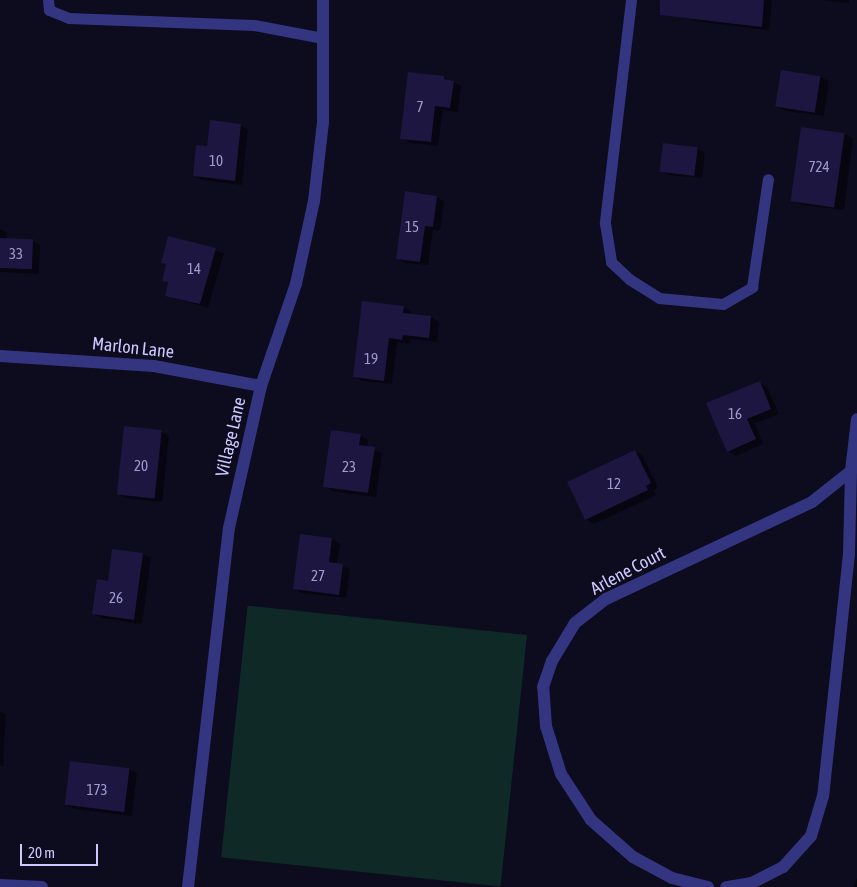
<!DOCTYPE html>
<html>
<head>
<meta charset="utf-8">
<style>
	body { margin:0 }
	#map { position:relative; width:857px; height:887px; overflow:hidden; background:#0d0b1e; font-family:"Asap Condensed",sans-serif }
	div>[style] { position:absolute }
	.green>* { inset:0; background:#0e2926; transform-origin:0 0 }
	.shadow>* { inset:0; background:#0007 }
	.building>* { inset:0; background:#1c1640; transform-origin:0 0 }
	.lane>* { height:11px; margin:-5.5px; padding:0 5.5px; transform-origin:5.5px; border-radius:5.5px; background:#333580 }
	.street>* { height:12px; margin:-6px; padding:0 6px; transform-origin:6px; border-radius:6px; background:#333580 }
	span { translate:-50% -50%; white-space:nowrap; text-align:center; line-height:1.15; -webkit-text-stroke:4px #0d0b1e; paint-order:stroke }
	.number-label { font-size:15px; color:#9f9ccf }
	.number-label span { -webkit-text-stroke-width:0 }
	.street-label { font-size:18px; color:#cbc8ff }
	.scale { position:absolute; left:20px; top:844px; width:78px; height:22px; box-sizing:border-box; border:2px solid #cbc8ff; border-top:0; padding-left:6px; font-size:15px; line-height:18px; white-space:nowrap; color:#cbc8ff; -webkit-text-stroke:4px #0d0b1e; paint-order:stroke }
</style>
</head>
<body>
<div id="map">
	<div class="green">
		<div style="left:527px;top:635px;width:253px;height:281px;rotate:96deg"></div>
	</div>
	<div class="shadow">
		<div style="clip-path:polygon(675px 0,772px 0,769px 30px,694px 21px,686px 17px)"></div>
		<div style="clip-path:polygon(820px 0,849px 0,849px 3px)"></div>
		<div style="clip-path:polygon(782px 71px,821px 77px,829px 81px,824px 116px,785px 111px,777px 106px)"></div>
		<div style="clip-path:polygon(409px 73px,444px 77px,461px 86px,458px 112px,443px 110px,438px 146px,410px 143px,402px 138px)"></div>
		<div style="clip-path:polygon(241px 125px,248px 130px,242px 185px,202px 180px,194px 176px,208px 148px)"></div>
		<div style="clip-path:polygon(802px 129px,845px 134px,853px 139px,844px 210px,802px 205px,794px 200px)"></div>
		<div style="clip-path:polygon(697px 148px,705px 153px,702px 178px,669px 175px,661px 171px)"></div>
		<div style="clip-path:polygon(437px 197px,444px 202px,440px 231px,433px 230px,428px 265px,405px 263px,397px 258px)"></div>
		<div style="clip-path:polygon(0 229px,7px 232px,6px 240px,32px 241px,40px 245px,39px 274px,0 272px)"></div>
		<div style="clip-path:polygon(168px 238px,224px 253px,208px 308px,166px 295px,169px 283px,164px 280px,167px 265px,162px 262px)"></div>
		<div style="clip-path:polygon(403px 307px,411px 311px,411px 315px,431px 317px,439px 322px,437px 342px,411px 339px,410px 344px,397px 342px,392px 384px,363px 381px,355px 376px)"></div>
		<div style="clip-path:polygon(759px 382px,767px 387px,779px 414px,755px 423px,763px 444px,736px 456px,728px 451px)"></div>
		<div style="clip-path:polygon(161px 432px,169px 436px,162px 502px,124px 498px,116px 493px)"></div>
		<div style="clip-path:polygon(360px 435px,368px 440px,367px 447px,382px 453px,376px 497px,332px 491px,325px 486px)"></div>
		<div style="clip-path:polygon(635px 451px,643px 456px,658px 488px,653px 490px,656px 495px,594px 524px,586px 519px)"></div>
		<div style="clip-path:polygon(332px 539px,340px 544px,337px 564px,350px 569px,346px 598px,302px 593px,294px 588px)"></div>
		<div style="clip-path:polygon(143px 554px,151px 558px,142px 624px,101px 618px,94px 614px,109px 582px)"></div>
		<div style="clip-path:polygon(0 711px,6px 714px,3px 766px,0 766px)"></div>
		<div style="clip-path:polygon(129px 769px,137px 773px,132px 816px,74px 809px,66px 805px)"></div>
		<div style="clip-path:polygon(857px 878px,857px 887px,853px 887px)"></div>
	</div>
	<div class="building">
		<div style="clip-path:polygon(660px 0,764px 0,762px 27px,660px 15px)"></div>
		<div style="left:781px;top:70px;width:40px;height:37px;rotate:9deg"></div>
		<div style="clip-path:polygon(408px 72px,444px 76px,444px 79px,454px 81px,450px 108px,435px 106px,431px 142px,400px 139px)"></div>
		<div style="clip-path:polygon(210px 120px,241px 124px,235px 181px,193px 176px,196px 145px,207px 146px)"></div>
		<div style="left:801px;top:127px;width:44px;height:75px;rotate:8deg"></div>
		<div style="left:663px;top:143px;width:35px;height:29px;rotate:7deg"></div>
		<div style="clip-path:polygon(405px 191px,437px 196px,433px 227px,425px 226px,420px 262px,396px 259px)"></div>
		<div style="clip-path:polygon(168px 236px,216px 248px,200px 304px,165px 296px,168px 282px,162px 281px,166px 264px,161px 263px)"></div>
		<div style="left:0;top:238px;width:33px;height:30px;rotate:2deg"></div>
		<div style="clip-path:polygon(362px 301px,404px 306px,403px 313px,431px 316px,429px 338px,403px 335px,402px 340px,389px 338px,384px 381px,353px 377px)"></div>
		<div style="clip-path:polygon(760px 381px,771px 409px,747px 419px,756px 439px,727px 452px,706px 403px)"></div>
		<div style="left:124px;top:426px;width:38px;height:69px;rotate:6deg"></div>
		<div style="clip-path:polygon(331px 430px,361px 434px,359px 445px,375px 447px,368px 493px,323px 487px)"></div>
		<div style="clip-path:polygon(635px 450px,651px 483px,646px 486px,648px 490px,585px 520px,567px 482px)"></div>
		<div style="clip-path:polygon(300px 534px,332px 538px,329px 562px,343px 564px,339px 595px,293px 589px)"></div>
		<div style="clip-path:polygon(112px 549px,143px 553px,134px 620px,92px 614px,97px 579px,108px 581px)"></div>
		<div style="left:70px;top:761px;width:60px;height:44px;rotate:7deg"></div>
	</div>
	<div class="lane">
		<div style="left:48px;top:0;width:10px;rotate:84deg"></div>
		<div style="left:49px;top:10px;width:22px;rotate:22deg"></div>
		<div style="left:69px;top:18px;width:185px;rotate:2.2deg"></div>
		<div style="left:254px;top:25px;width:70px;rotate:10.7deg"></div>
		<div style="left:631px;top:0;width:225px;rotate:96.7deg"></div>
		<div style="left:605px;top:223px;width:39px;rotate:81deg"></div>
		<div style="left:611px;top:262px;width:25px;rotate:43deg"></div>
		<div style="left:629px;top:279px;width:36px;rotate:32deg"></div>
		<div style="left:659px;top:298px;width:64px;rotate:5.4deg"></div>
		<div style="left:723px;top:304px;width:34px;rotate:-30deg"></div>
		<div style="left:752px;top:287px;width:109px;rotate:-81.6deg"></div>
	</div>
	<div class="street">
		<div style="left:0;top:356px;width:154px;rotate:3.7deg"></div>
		<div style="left:154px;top:366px;width:109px;rotate:10.6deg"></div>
		<div style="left:851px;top:471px;width:52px;rotate:-83.4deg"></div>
		<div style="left:0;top:885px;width:42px;rotate:2.7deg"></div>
		<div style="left:188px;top:887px;width:361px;rotate:-83.5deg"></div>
		<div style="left:229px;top:528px;width:146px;rotate:-77.3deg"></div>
		<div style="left:261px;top:386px;width:108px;rotate:-71.1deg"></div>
		<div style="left:296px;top:284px;width:85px;rotate:-77.8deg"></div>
		<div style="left:314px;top:201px;width:80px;rotate:-83.5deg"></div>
		<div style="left:323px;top:122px;width:122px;rotate:-90deg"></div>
		<div style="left:708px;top:887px;width:37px;rotate:-166deg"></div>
		<div style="left:672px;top:878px;width:44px;rotate:-151.7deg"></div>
		<div style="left:633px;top:857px;width:56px;rotate:-138.6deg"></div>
		<div style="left:591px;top:820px;width:55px;rotate:-123.1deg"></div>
		<div style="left:561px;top:774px;width:50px;rotate:-107.4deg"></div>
		<div style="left:546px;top:726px;width:39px;rotate:-94deg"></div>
		<div style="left:543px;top:687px;width:28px;rotate:-71deg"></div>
		<div style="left:552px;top:661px;width:44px;rotate:-58.8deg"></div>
		<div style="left:575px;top:623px;width:39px;rotate:-38deg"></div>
		<div style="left:606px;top:599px;width:228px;rotate:-25.2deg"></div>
		<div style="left:812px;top:502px;width:50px;rotate:-38.5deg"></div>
		<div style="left:851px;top:471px;width:83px;rotate:91.4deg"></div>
		<div style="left:849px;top:554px;width:243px;rotate:96.1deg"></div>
		<div style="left:823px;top:796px;width:42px;rotate:106.7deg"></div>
		<div style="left:811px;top:836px;width:42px;rotate:132.1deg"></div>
		<div style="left:783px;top:867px;width:35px;rotate:153deg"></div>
		<div style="left:752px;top:883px;width:26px;rotate:171deg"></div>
	</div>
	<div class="number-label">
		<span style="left:420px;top:107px">7</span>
		<span style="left:216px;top:161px">10</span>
		<span style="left:819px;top:167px">724</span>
		<span style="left:412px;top:227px">15</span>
		<span style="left:16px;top:254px">33</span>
		<span style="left:194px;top:269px">14</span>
		<span style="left:371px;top:359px">19</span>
		<span style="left:735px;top:414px">16</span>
		<span style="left:141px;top:466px">20</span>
		<span style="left:349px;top:467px">23</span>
		<span style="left:614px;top:484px">12</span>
		<span style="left:318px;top:576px">27</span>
		<span style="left:116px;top:598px">26</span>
		<span style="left:97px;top:790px">173</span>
	</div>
	<div class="street-label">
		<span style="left:133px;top:348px;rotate:6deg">Marlon Lane</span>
		<span style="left:231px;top:437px;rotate:-77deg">Village Lane</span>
		<span style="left:628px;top:571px;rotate:-28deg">Arlene Court</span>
	</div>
	<div class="scale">20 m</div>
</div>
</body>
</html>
